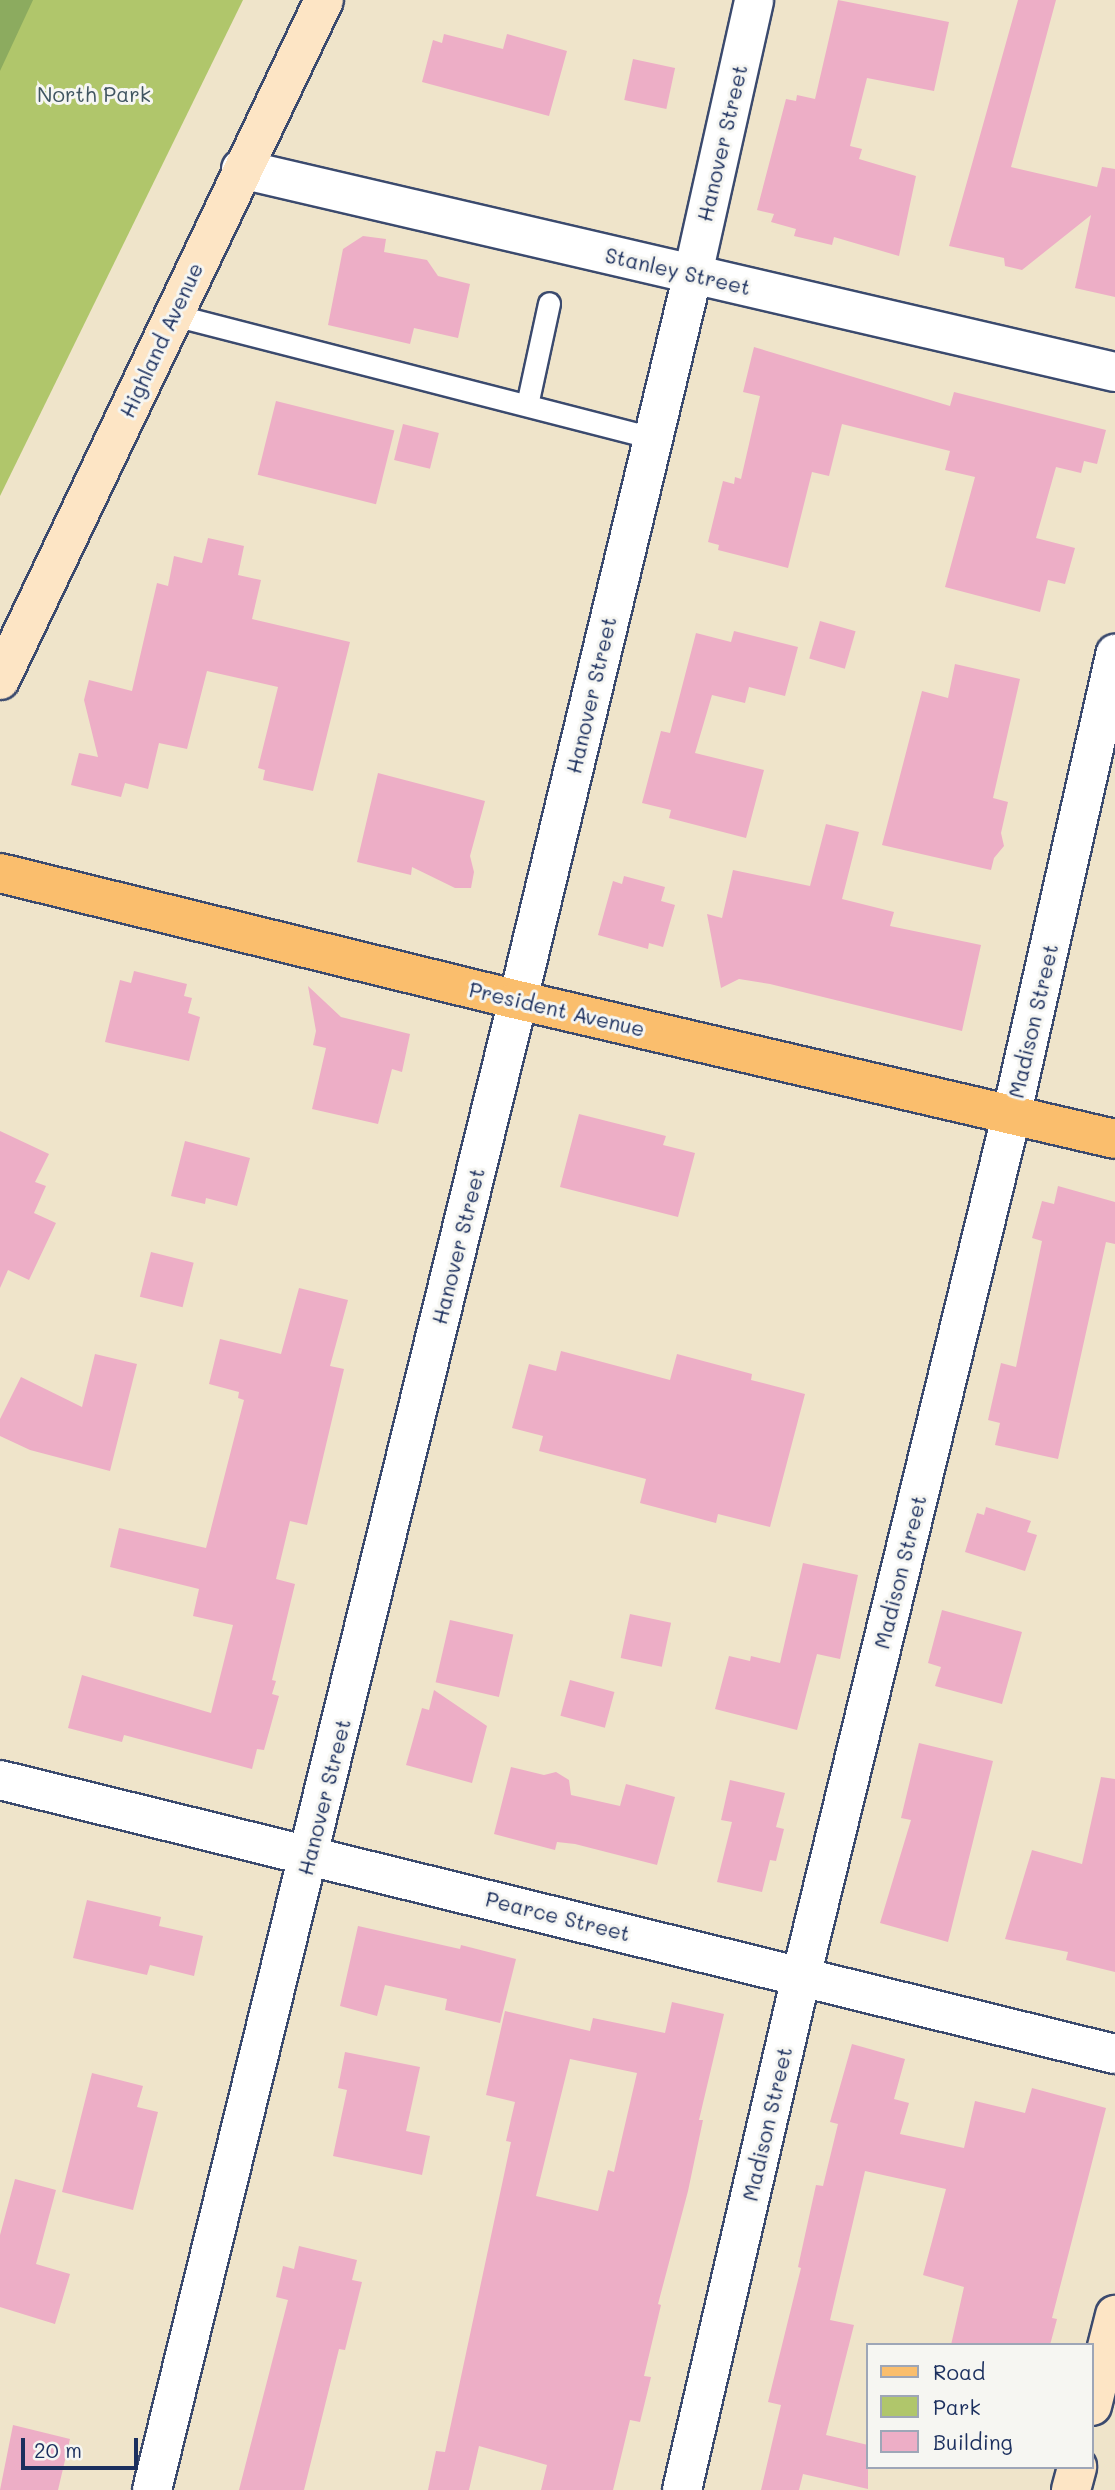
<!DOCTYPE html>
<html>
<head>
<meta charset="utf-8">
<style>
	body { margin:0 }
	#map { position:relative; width:1115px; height:2490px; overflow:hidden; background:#efe4ca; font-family:Mali,sans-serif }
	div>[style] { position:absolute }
	.green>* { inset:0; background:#b0c66b }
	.forest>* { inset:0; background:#8cab5f }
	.building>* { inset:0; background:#edaec6; transform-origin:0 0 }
	.roads { filter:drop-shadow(2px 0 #3b4a6e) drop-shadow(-2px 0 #3b4a6e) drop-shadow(0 2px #3b4a6e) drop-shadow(0 -2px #3b4a6e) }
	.lane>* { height:21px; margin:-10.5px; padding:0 10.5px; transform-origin:10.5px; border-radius:10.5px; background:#fff }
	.street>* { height:38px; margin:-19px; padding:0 19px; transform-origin:19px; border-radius:19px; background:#fff }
	.secondary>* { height:38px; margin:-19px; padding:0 19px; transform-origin:19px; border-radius:19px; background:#fde5c5 }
	.primary>* { height:38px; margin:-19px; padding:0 19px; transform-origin:19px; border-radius:19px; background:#fabe6d }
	span { translate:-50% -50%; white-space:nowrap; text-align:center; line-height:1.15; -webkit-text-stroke:6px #f6f6f2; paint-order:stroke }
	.park-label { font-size:21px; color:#405561 }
	.street-label { font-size:21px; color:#1b2f5e }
	.legend { position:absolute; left:866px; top:2343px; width:228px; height:126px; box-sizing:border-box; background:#f6f6f2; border:2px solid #9ea6b7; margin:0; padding:9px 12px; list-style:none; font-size:21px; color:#1b2f5e }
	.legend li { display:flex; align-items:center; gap:14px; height:35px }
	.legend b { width:35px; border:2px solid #9ea6b7 }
	.scale { position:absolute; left:21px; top:2438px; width:117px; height:32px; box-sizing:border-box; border:4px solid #1b2f5e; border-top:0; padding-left:9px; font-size:21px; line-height:24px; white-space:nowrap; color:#1b2f5e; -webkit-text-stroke:5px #f6f6f2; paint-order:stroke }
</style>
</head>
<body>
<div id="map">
	<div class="green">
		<div style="clip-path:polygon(0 0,243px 0,0 496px)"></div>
	</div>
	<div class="forest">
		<div style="clip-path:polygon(0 0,33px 0,0 71px)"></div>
	</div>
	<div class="building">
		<div style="clip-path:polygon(838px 0,949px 22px,934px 91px,867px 78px,850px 146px,862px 149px,859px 159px,916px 176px,899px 256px,834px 237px,832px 245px,794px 236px,796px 229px,771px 222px,774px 214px,757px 210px,786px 99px,796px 101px,797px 95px,815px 99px)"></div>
		<div style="clip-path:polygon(1018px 0,1056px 0,1011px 167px,1097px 187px,1102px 167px,1115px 169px,1115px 297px,1075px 288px,1091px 215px,1022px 270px,1005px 266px,1004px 258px,949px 246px)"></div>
		<div style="clip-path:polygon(444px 34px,503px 49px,507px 34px,567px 51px,549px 116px,422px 82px,433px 40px,442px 43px)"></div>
		<div style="left:633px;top:59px;width:43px;height:42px;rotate:12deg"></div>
		<div style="clip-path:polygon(363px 236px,386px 239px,384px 252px,427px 260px,438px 276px,470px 284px,458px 338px,414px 328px,410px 344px,328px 325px,343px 249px)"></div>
		<div style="clip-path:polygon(754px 347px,950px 406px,954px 392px,1106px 430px,1097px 464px,1084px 461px,1081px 473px,1056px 467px,1036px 538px,1075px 548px,1065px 584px,1048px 580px,1040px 612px,945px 587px,975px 477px,945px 470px,950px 451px,842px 424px,829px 476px,812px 472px,788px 568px,718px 550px,719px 545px,708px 542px,723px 481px,734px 484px,735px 477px,741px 479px,760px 396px,743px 392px)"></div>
		<div style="left:276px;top:401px;width:122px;height:76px;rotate:14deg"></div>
		<div style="left:403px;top:424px;width:37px;height:37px;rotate:14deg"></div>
		<div style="clip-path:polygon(208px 538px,244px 546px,238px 575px,261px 580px,252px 619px,350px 642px,313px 791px,263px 780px,265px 770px,258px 768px,278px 687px,207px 671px,187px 749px,159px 743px,148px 789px,125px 783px,121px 797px,71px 785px,79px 753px,98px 757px,84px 700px,89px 680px,132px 691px,157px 583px,168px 586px,174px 556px,202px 563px)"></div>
		<div style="left:820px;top:621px;width:37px;height:39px;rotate:16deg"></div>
		<div style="clip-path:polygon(734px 631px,798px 647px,785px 696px,749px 687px,745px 703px,712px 695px,695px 753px,764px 770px,746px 838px,669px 818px,671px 810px,642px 803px,661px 731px,670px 733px,696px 633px,731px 642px)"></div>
		<div style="clip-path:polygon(955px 664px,1020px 679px,993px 798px,1008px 802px,1001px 833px,1004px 846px,994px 858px,991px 870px,882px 845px,922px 691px,948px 698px)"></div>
		<div style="clip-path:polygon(378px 773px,485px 801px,470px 856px,474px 872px,471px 888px,455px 888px,412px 867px,411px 875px,357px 862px)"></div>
		<div style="clip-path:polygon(826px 824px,859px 832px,842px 899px,894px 912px,890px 926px,981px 945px,962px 1031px,770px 984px,739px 979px,721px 988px,707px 914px,722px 918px,733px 870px,810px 886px)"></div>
		<div style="clip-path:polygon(624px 876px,665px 887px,661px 901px,675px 905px,663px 947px,649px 943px,648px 949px,598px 935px,613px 881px,622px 884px)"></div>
		<div style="clip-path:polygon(134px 971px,187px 984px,184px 996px,192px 998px,188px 1013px,200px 1017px,189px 1061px,105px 1042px,120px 980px,131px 983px)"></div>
		<div style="clip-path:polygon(308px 986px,341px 1017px,410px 1034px,402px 1072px,392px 1069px,378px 1124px,312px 1109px,326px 1048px,313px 1045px,316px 1031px)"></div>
		<div style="clip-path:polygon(579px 1114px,666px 1136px,663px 1145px,695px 1153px,678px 1217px,560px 1187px)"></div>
		<div style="clip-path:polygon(0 1131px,49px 1154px,35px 1182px,46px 1186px,34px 1213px,56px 1223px,29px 1280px,8px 1270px,0 1288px)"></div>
		<div style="clip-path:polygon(185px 1141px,250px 1158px,237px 1206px,206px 1198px,205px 1204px,171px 1196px)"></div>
		<div style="clip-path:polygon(1058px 1186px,1115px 1202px,1115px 1244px,1106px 1242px,1058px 1459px,995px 1445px,1000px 1423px,988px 1420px,1001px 1363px,1016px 1367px,1042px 1241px,1032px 1238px,1042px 1201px,1054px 1204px)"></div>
		<div style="left:151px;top:1252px;width:44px;height:46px;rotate:14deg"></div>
		<div style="clip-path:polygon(299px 1288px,348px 1300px,330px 1366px,344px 1369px,307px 1525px,290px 1521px,276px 1579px,295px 1584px,272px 1680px,276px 1681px,272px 1694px,279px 1696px,264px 1750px,257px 1749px,252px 1769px,124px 1735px,122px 1742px,68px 1728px,82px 1675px,211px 1713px,233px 1625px,193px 1616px,199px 1589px,110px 1567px,119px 1528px,206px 1548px,244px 1400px,238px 1398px,239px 1392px,209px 1384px,220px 1339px,281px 1354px)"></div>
		<div style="clip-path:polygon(561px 1351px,670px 1380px,677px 1354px,752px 1374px,751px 1380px,805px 1394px,770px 1527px,718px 1514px,716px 1523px,640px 1503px,646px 1479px,539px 1451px,543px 1436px,512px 1428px,529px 1364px,556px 1371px)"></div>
		<div style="clip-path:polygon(95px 1354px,137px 1364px,110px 1471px,30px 1450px,0 1436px,0 1419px,21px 1377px,82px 1407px)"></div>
		<div style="clip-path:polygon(986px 1507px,1031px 1521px,1027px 1532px,1037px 1535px,1025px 1571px,965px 1552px,977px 1513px,984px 1515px)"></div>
		<div style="clip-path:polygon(803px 1563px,858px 1575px,840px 1659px,817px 1654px,797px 1730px,715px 1709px,729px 1656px,750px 1661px,751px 1656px,780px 1663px)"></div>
		<div style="clip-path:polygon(942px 1610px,1022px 1632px,1002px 1704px,935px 1686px,941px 1667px,928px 1663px)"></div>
		<div style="left:630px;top:1614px;width:42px;height:45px;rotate:12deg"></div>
		<div style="left:450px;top:1620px;width:65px;height:64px;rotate:13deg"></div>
		<div style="left:570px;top:1680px;width:46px;height:37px;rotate:15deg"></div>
		<div style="clip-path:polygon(434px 1690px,487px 1726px,472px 1783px,406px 1765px,422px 1708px,429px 1710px)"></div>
		<div style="clip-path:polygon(919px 1743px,993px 1761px,948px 1942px,880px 1923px,911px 1820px,901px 1818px)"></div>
		<div style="clip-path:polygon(511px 1767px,544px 1775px,556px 1772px,569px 1780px,571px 1795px,620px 1806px,626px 1784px,675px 1797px,657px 1865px,575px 1844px,557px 1842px,555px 1850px,494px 1834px)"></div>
		<div style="clip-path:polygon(1101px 1777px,1115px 1779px,1115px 1972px,1066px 1960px,1068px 1952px,1005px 1939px,1032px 1850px,1082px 1864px)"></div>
		<div style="clip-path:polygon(730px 1780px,785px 1793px,776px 1827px,784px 1829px,776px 1861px,770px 1860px,762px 1892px,717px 1882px,732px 1822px,721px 1820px)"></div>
		<div style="clip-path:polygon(87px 1900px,161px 1917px,159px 1926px,203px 1936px,194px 1976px,150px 1965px,147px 1975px,73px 1958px)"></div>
		<div style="clip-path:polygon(358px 1926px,460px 1949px,461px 1945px,516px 1959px,500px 2023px,445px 2010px,447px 1999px,385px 1985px,377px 2016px,340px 2006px)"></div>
		<div style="clip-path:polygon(evenodd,672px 2002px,724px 2014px,699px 2120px,703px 2120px,688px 2191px,658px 2304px,661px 2305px,644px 2376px,651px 2377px,640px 2422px,630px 2420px,613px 2490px,541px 2490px,547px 2465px,479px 2446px,469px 2490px,428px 2490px,436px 2451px,445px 2452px,511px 2142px,506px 2141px,515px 2102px,486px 2095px,505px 2011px,590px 2031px,593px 2018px,665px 2033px,672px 2002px,570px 2059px,637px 2073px,614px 2172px,608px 2170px,598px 2211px,536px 2196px,570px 2059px)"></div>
		<div style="clip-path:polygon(852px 2044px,905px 2059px,894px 2099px,909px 2103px,900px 2134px,964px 2148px,975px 2101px,1025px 2113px,1032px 2088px,1106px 2108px,1052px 2318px,1057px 2319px,1050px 2345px,951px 2345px,964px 2287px,923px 2275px,946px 2189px,865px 2171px,830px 2320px,854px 2325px,826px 2435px,868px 2445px,868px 2489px,803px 2474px,799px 2490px,761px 2490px,781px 2405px,768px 2402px,801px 2268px,798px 2267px,816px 2185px,823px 2186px,838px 2124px,830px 2122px)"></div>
		<div style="clip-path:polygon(345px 2052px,420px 2067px,406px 2131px,430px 2136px,422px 2175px,333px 2156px,347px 2090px,338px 2088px)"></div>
		<div style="clip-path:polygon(92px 2073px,143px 2086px,137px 2107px,158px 2112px,133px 2210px,62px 2192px)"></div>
		<div style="clip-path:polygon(15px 2179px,56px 2190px,36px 2264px,70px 2274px,55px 2324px,0 2307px,0 2235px)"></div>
		<div style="clip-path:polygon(299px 2246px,357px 2260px,352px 2280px,362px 2282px,345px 2350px,339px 2349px,304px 2490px,239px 2490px,288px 2300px,276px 2297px,283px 2266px,294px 2269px)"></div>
		<div style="clip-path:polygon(13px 2425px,70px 2439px,58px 2490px,0 2490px)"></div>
	</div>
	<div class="roads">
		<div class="lane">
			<div style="left:174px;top:315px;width:495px;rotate:14.4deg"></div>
			<div style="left:527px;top:405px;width:104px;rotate:-77.8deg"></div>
		</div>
		<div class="street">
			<div style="left:241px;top:169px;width:897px;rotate:13.08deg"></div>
			<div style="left:0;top:1780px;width:1148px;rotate:13.81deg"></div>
			<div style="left:152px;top:2490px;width:1534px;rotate:-76.2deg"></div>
			<div style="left:518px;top:1000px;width:756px;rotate:-76.46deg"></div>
			<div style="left:695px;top:265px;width:271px;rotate:-77.4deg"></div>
			<div style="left:682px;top:2490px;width:527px;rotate:-76.94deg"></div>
			<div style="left:801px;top:1977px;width:885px;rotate:-76.28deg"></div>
			<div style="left:1011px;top:1117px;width:475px;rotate:-77.3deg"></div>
		</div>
		<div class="secondary">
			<div style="left:0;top:680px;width:753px;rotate:-64.52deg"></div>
			<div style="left:1092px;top:2406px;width:94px;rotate:-75.8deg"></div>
			<div style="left:1071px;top:2490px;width:24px;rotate:-75deg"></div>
		</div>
		<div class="primary">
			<div style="left:0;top:873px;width:533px;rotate:13.78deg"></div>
			<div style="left:518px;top:1000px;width:613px;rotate:13.11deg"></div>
		</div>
	</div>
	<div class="park-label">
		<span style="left:94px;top:94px">North Park</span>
	</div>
	<div class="street-label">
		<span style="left:722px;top:143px;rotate:-77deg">Hanover Street</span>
		<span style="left:678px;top:271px;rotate:13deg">Stanley Street</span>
		<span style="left:161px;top:340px;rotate:-65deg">Highland Avenue</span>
		<span style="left:591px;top:695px;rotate:-77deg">Hanover Street</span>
		<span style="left:557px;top:1009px;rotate:13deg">President Avenue</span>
		<span style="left:1033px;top:1021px;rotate:-77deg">Madison Street</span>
		<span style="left:458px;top:1246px;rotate:-76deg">Hanover Street</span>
		<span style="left:900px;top:1572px;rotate:-76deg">Madison Street</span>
		<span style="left:324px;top:1797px;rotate:-76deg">Hanover Street</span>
		<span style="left:558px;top:1916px;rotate:14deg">Pearce Street</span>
		<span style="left:767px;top:2124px;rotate:-77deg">Madison Street</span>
	</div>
	<ul class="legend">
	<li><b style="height:9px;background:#fabe6d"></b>Road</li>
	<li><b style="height:19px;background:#b0c66b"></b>Park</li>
	<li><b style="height:19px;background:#edaec6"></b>Building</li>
	</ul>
	<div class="scale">20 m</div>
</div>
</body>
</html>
